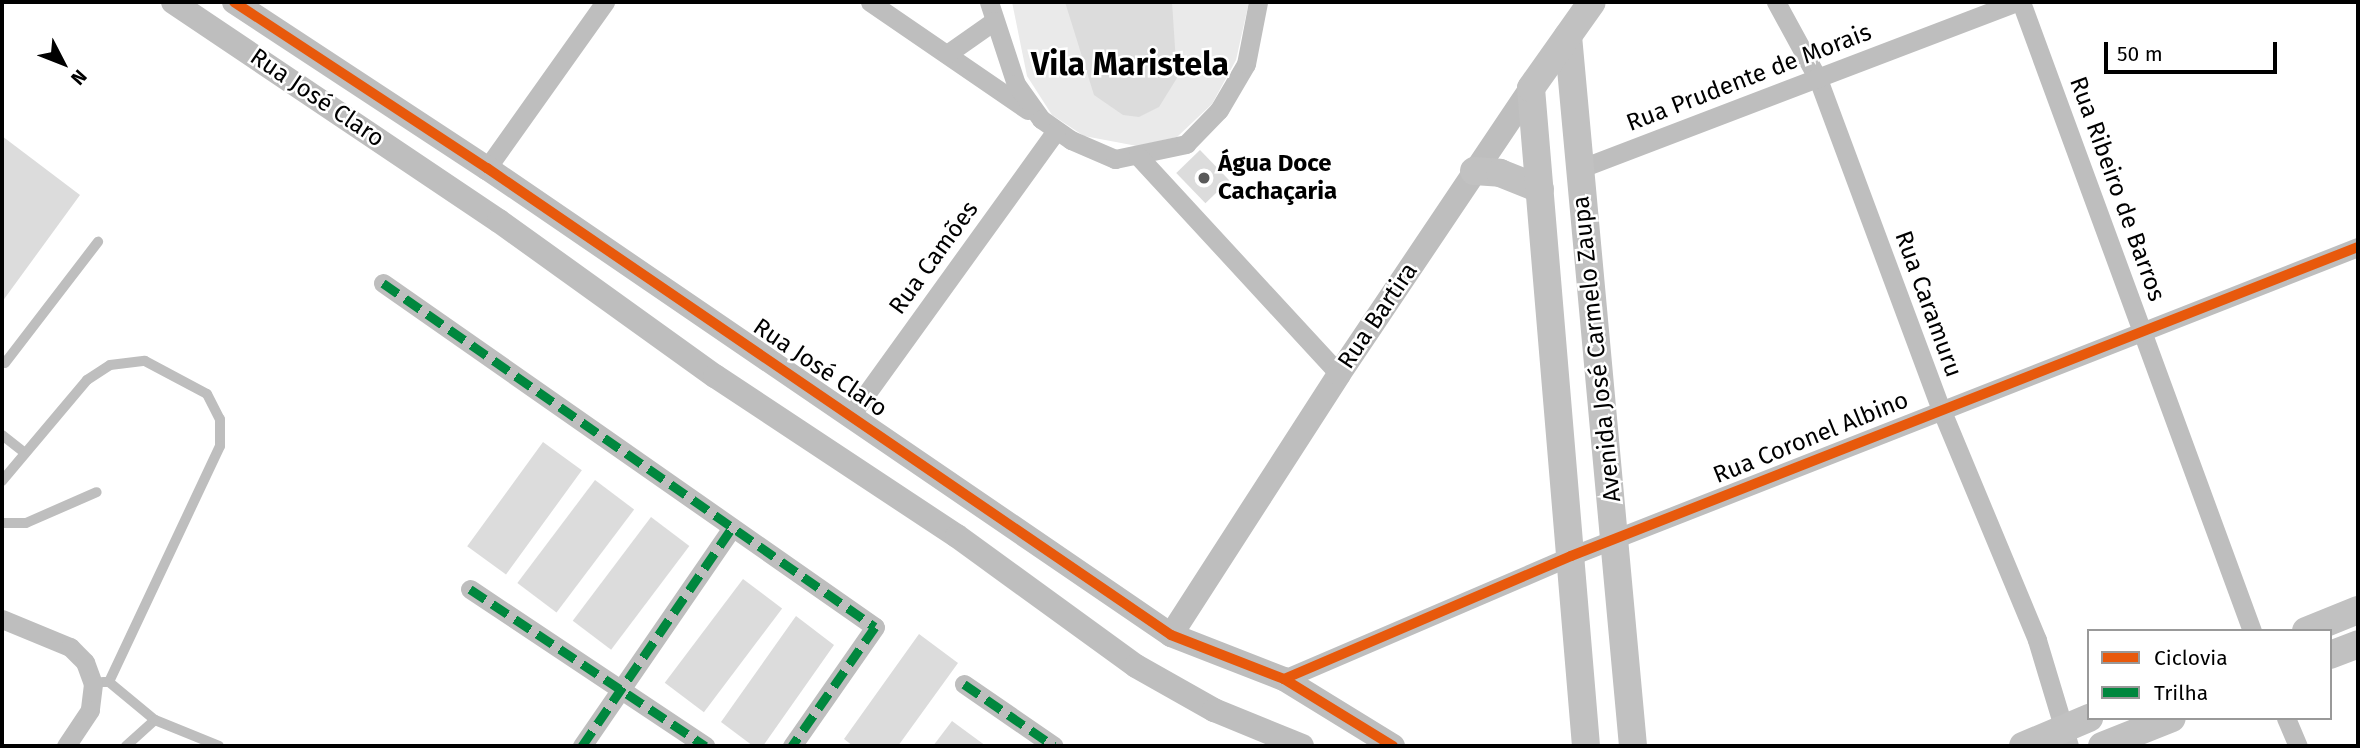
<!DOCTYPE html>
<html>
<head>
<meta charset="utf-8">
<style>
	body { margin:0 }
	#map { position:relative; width:2360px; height:748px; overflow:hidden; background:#fff; font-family:"Fira Sans",sans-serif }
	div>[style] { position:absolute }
	.green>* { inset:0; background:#eaeaea }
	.building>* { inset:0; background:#dcdcdc; transform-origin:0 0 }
	.service>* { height:10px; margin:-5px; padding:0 5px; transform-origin:5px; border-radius:5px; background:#bebebe }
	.minor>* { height:19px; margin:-9.5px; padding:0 9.5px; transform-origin:9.5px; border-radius:9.5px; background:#bebebe }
	.tertiary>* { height:24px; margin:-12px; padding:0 12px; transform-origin:12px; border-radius:12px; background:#bebebe }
	.secondary>* { height:28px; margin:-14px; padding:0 14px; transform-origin:14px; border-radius:14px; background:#c1c1c1 }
	.quiet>* { height:9px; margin-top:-4.5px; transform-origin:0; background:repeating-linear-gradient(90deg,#00873e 0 18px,transparent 0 27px) }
	.cycleway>* { height:10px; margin:-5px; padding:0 5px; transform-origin:5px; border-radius:5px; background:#e8590c }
	.dots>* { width:19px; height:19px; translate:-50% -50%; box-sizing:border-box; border:4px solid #fff; border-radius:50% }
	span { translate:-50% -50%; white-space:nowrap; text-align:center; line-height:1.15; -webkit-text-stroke:5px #fff; paint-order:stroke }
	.street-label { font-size:24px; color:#000 }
	.poi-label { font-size:24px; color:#000; font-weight:700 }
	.left { translate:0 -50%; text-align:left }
	.district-label { font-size:32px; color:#000; font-weight:700 }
	.frame { position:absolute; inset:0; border:4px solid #000; pointer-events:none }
	.legend { position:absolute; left:2087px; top:629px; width:245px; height:91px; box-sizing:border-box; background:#fff; border:2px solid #999; margin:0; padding:9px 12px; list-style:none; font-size:21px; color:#000 }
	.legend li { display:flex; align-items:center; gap:14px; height:35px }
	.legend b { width:35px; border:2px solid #999 }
	.north { position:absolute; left:28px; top:28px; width:70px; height:70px; -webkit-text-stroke:5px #fff; paint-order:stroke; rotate:132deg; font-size:19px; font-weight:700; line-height:28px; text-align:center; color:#000 }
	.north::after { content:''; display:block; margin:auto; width:24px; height:32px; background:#000; clip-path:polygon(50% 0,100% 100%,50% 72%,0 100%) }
	.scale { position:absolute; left:2104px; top:42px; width:173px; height:32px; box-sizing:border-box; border:4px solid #000; border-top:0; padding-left:9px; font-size:21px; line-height:24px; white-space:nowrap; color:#000; -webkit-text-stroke:5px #fff; paint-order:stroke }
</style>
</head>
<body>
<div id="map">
	<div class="green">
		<div style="clip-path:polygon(1012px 2px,1249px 2px,1236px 60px,1212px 104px,1177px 137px,1137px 146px,1084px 136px,1052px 115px,1027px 76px)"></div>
	</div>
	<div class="building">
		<div style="clip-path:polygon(1065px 2px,1172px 2px,1177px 78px,1159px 107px,1139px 117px,1123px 115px,1094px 95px)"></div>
		<div style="clip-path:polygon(2px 136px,80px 195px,2px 302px)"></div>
		<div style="left:1200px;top:150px;width:42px;height:33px;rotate:46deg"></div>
		<div style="left:543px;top:442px;width:48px;height:129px;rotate:36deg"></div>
		<div style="left:595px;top:480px;width:49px;height:129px;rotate:37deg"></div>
		<div style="left:651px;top:517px;width:48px;height:130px;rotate:37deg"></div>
		<div style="left:743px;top:579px;width:49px;height:130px;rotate:37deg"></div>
		<div style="clip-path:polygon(796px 616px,834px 645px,763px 746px,753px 746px,721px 722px)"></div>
		<div style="clip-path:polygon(919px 634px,958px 663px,898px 746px,853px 746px,844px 739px)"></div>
		<div style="clip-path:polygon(952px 721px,986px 746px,933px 746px)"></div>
	</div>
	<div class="service">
		<div style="left:2px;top:360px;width:4px;rotate:45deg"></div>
		<div style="left:5px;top:363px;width:153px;rotate:-52.5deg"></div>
		<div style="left:2px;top:435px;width:29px;rotate:38deg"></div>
		<div style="left:2px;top:481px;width:132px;rotate:-49.9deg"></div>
		<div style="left:87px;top:380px;width:27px;rotate:-33deg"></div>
		<div style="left:110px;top:365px;width:35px;rotate:-7deg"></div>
		<div style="left:145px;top:361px;width:70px;rotate:28deg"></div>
		<div style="left:207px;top:394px;width:28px;rotate:63deg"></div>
		<div style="left:220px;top:419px;width:27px;rotate:90deg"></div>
		<div style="left:220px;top:446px;width:261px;rotate:115.2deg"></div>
		<div style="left:2px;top:523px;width:24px"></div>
		<div style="left:26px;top:523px;width:77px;rotate:-23.6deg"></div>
		<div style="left:103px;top:682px;width:6px"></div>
		<div style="left:109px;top:682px;width:60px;rotate:39.6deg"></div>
		<div style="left:126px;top:746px;width:39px;rotate:-42deg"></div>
		<div style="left:155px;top:720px;width:69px;rotate:22.1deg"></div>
	</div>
	<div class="minor">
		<div style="left:870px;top:2px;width:191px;rotate:34.4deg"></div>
		<div style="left:989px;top:2px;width:86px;rotate:71.8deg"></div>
		<div style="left:1016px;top:84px;width:43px;rotate:54.5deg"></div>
		<div style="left:1041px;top:119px;width:37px;rotate:35deg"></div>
		<div style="left:1071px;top:140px;width:48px;rotate:23.4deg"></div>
		<div style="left:1115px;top:159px;width:73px;rotate:-11.9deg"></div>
		<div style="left:1186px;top:144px;width:47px;rotate:-45.9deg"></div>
		<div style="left:1219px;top:110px;width:53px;rotate:-59.6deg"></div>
		<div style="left:1246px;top:64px;width:63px;rotate:-79deg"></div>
		<div style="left:1776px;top:2px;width:88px;rotate:61.4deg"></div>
		<div style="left:1818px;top:79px;width:352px;rotate:69.6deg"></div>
		<div style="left:1941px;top:409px;width:250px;rotate:67.4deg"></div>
		<div style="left:2037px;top:640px;width:111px;rotate:73.2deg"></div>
		<div style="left:2021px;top:2px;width:670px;rotate:69.83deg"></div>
		<div style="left:947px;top:54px;width:57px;rotate:-35.1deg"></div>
		<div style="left:1138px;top:156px;width:297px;rotate:47.3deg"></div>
		<div style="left:487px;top:168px;width:204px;rotate:-54.6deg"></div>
		<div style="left:1579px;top:169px;width:468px;rotate:-20.9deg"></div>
		<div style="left:383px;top:283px;width:600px;rotate:34.96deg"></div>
		<div style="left:875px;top:627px;width:145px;rotate:124.9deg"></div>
		<div style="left:851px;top:415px;width:350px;rotate:-54.2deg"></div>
		<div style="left:470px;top:589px;width:283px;rotate:33.7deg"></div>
		<div style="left:2px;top:619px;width:74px;rotate:22.4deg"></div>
		<div style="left:70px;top:647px;width:21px;rotate:45deg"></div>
		<div style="left:85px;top:662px;width:23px;rotate:70deg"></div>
		<div style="left:93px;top:684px;width:26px;rotate:97deg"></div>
		<div style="left:90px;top:710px;width:43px;rotate:123.7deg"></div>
		<div style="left:1284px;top:679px;width:312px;rotate:-23.2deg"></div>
		<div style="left:1571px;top:556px;width:845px;rotate:-21.44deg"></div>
		<div style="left:964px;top:684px;width:109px;rotate:34.6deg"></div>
		<div style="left:2286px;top:718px;width:30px;rotate:67deg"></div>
		<div style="left:582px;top:746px;width:265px;rotate:-55.5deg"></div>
	</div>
	<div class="tertiary">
		<div style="left:173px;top:2px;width:393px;rotate:33.9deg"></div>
		<div style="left:499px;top:221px;width:266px;rotate:35.7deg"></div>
		<div style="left:715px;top:376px;width:290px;rotate:33.5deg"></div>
		<div style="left:957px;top:536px;width:221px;rotate:36deg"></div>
		<div style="left:1136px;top:666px;width:90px;rotate:29.4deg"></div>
		<div style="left:1214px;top:710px;width:95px;rotate:22.2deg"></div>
		<div style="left:234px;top:2px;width:303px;rotate:33.3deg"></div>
		<div style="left:487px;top:168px;width:828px;rotate:34.32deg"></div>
		<div style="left:1171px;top:635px;width:121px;rotate:21.3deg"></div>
		<div style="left:1284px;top:679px;width:128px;rotate:31.6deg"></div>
		<div style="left:1171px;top:635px;width:310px;rotate:-57.2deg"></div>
		<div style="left:1339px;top:374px;width:344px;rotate:-56.1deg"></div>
	</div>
	<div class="secondary">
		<div style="left:1568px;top:36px;width:713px;rotate:84.77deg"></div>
		<div style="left:1474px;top:171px;width:26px;rotate:4deg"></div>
		<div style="left:1500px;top:173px;width:43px;rotate:21.8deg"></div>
		<div style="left:2306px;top:631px;width:56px;rotate:-22deg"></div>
		<div style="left:2330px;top:655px;width:30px;rotate:-21deg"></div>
		<div style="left:1586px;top:746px;width:660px;rotate:-94.78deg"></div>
		<div style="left:1531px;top:88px;width:105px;rotate:-54.7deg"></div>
		<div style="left:2023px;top:746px;width:72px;rotate:-23deg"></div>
		<div style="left:2102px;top:746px;width:75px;rotate:-21.8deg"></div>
	</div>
	<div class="quiet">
		<div style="left:383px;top:283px;width:600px;rotate:34.96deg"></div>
		<div style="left:875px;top:627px;width:145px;rotate:124.9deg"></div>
		<div style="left:470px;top:589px;width:283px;rotate:33.7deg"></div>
		<div style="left:964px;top:684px;width:109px;rotate:34.6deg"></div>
		<div style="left:582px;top:746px;width:265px;rotate:-55.5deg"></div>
	</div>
	<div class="cycleway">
		<div style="left:234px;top:2px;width:303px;rotate:33.3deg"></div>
		<div style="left:487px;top:168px;width:828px;rotate:34.32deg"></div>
		<div style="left:1171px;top:635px;width:121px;rotate:21.3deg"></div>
		<div style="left:1284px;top:679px;width:128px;rotate:31.6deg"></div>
		<div style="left:1284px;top:679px;width:312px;rotate:-23.2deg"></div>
		<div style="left:1571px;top:556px;width:845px;rotate:-21.44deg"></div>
	</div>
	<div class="dots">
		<div style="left:1204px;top:178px;background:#595959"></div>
	</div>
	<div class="street-label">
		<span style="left:1749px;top:78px;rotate:-21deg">Rua Prudente de Morais</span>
		<span style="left:317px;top:98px;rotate:34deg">Rua José Claro</span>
		<span style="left:2117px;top:189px;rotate:70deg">Rua Ribeiro de Barros</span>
		<span style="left:934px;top:258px;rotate:-54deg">Rua Camões</span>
		<span style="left:1928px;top:304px;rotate:70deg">Rua Caramuru</span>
		<span style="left:1378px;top:316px;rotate:-56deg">Rua Bartira</span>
		<span style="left:1597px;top:349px;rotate:-96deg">Avenida José Carmelo Zaupa</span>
		<span style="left:820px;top:368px;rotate:34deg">Rua José Claro</span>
		<span style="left:1811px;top:438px;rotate:-22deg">Rua Coronel Albino</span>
	</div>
	<div class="poi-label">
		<span class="left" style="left:1218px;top:178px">Água Doce<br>Cachaçaria</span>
	</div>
	<div class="district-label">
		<span style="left:1130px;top:64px">Vila Maristela</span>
	</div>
	<div class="frame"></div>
	<ul class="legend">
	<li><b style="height:9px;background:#e8590c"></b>Ciclovia</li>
	<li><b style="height:9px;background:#00873e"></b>Trilha</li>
	</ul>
	<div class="north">N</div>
	<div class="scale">50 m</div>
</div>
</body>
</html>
